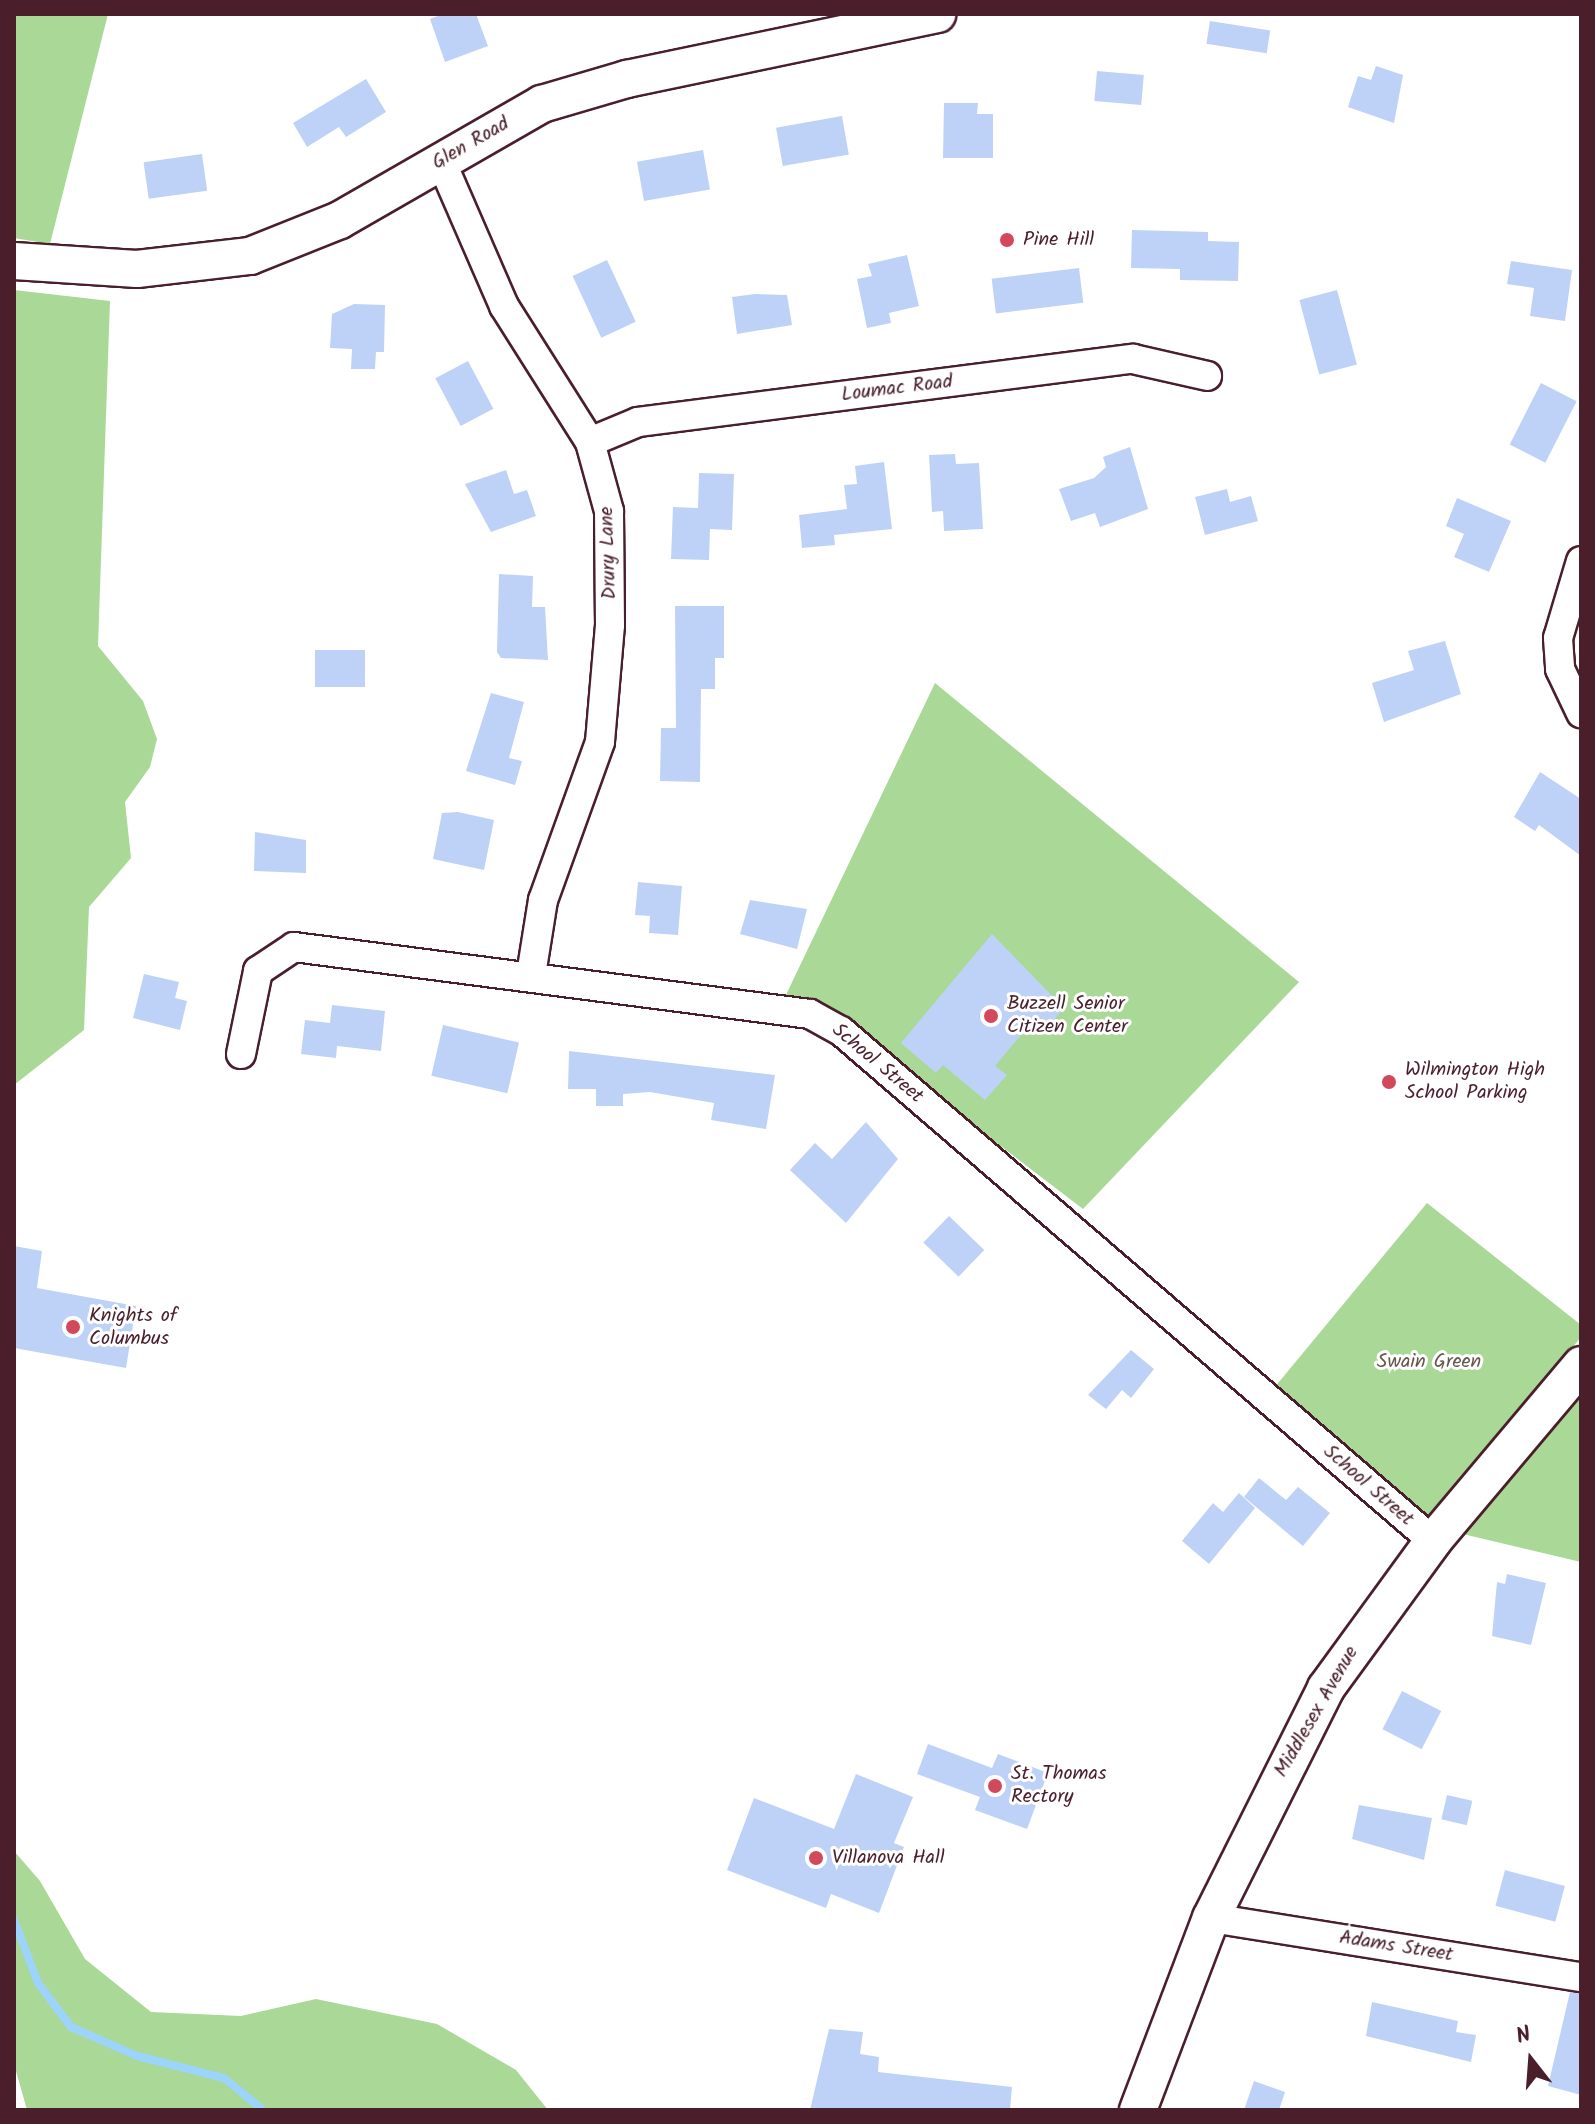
<!DOCTYPE html>
<html>
<head>
<meta charset="utf-8">
<style>
	body { margin:0 }
	#map { position:relative; width:1595px; height:2124px; overflow:hidden; background:#fff; font-family:Kalam,sans-serif }
	div>[style] { position:absolute }
	.green>* { inset:0; background:#a9d897 }
	.stream>* { height:8px; margin:-4px; padding:0 4px; transform-origin:4px; border-radius:4px; background:#9dd4fc }
	.building>* { inset:0; background:#bed2f7; transform-origin:0 0 }
	.roads { filter:drop-shadow(2px 0 #4a1f2b) drop-shadow(-2px 0 #4a1f2b) drop-shadow(0 2px #4a1f2b) drop-shadow(0 -2px #4a1f2b) }
	.minor>* { height:28px; margin:-14px; padding:0 14px; transform-origin:14px; border-radius:14px; background:#fff }
	.tertiary>* { height:36px; margin:-18px; padding:0 18px; transform-origin:18px; border-radius:18px; background:#fff }
	.dots>* { width:22px; height:22px; translate:-50% -50%; box-sizing:border-box; border:4px solid #fff; border-radius:50% }
	span { translate:-50% -50%; white-space:nowrap; text-align:center; line-height:1.15; -webkit-text-stroke:6px #fff; paint-order:stroke }
	.street-label { font-size:20px; color:#4a1f2b }
	.poi-label { font-size:20px; color:#4a1f2b }
	.left { translate:0 -50%; text-align:left }
	.park-label { font-size:20px; color:#66564b }
	.frame { position:absolute; inset:0; border:16px solid #4a1f2b; pointer-events:none }
	.north { position:absolute; left:1491px; top:2020px; width:80px; height:80px; -webkit-text-stroke:6px #fff; paint-order:stroke; rotate:343deg; font-size:22px; font-weight:700; line-height:32px; text-align:center; color:#4a1f2b }
	.north::after { content:''; display:block; margin:auto; width:28px; height:36px; background:#4a1f2b; clip-path:polygon(50% 0,100% 100%,50% 72%,0 100%) }
</style>
</head>
<body>
<div id="map">
	<div class="green">
		<div style="clip-path:polygon(14px 14px,108px 14px,50px 244px,14px 238px)"></div>
		<div style="clip-path:polygon(14px 290px,110px 301px,98px 646px,143px 701px,157px 739px,150px 767px,125px 802px,131px 858px,89px 907px,84px 1030px,14px 1085px)"></div>
		<div style="clip-path:polygon(935px 683px,1299px 982px,1083px 1209px,827px 1013px,784px 999px)"></div>
		<div style="clip-path:polygon(1427px 1203px,1581px 1325px,1581px 1337px,1430px 1522px,1274px 1388px)"></div>
		<div style="clip-path:polygon(1581px 1394px,1581px 1562px,1463px 1534px,1477px 1516px)"></div>
		<div style="clip-path:polygon(14px 1851px,40px 1881px,85px 1959px,151px 2012px,241px 2016px,316px 1999px,437px 2024px,516px 2070px,548px 2110px,27px 2110px,14px 2064px)"></div>
	</div>
	<div class="stream">
		<div style="left:14px;top:1920px;width:67px;rotate:69.1deg"></div>
		<div style="left:38px;top:1983px;width:55px;rotate:53.1deg"></div>
		<div style="left:71px;top:2027px;width:72px;rotate:23.7deg"></div>
		<div style="left:137px;top:2056px;width:90px;rotate:14.2deg"></div>
		<div style="left:224px;top:2078px;width:50px;rotate:39.4deg"></div>
	</div>
	<div class="building">
		<div style="clip-path:polygon(443px 14px,476px 14px,488px 46px,445px 62px,430px 19px)"></div>
		<div style="left:1210px;top:21px;width:61px;height:23px;rotate:9deg"></div>
		<div style="clip-path:polygon(1376px 66px,1403px 75px,1394px 123px,1348px 107px,1358px 76px,1371px 80px)"></div>
		<div style="left:1097px;top:71px;width:47px;height:30px;rotate:5deg"></div>
		<div style="clip-path:polygon(366px 79px,386px 112px,346px 137px,339px 127px,307px 147px,293px 123px)"></div>
		<div style="clip-path:polygon(944px 103px,978px 103px,977px 114px,993px 114px,993px 158px,943px 158px)"></div>
		<div style="left:842px;top:116px;width:39px;height:67px;rotate:80deg"></div>
		<div style="left:703px;top:150px;width:40px;height:67px;rotate:80deg"></div>
		<div style="left:202px;top:154px;width:37px;height:59px;rotate:82deg"></div>
		<div style="clip-path:polygon(1132px 230px,1208px 232px,1208px 241px,1239px 242px,1238px 281px,1180px 280px,1180px 269px,1131px 268px)"></div>
		<div style="clip-path:polygon(907px 255px,919px 306px,889px 313px,891px 323px,867px 328px,857px 279px,872px 276px,868px 264px)"></div>
		<div style="left:607px;top:260px;width:68px;height:38px;rotate:65deg"></div>
		<div style="clip-path:polygon(1511px 261px,1572px 270px,1565px 321px,1530px 316px,1534px 288px,1507px 284px)"></div>
		<div style="left:1079px;top:268px;width:35px;height:88px;rotate:83deg"></div>
		<div style="left:1337px;top:290px;width:77px;height:39px;rotate:75deg"></div>
		<div style="clip-path:polygon(755px 294px,787px 295px,792px 325px,737px 334px,732px 297px)"></div>
		<div style="clip-path:polygon(354px 304px,385px 305px,384px 352px,376px 352px,375px 369px,351px 369px,352px 349px,330px 348px,332px 314px)"></div>
		<div style="left:468px;top:361px;width:54px;height:37px;rotate:62deg"></div>
		<div style="left:1541px;top:383px;width:40px;height:69px;rotate:27deg"></div>
		<div style="clip-path:polygon(1130px 447px,1148px 509px,1100px 527px,1095px 513px,1071px 521px,1059px 489px,1094px 478px,1106px 467px,1103px 457px)"></div>
		<div style="clip-path:polygon(955px 454px,956px 464px,979px 463px,983px 529px,944px 531px,943px 511px,932px 512px,929px 455px)"></div>
		<div style="clip-path:polygon(884px 462px,892px 529px,834px 535px,835px 545px,802px 548px,799px 515px,847px 509px,844px 485px,857px 484px,855px 466px)"></div>
		<div style="clip-path:polygon(506px 470px,514px 494px,527px 490px,536px 516px,491px 532px,465px 484px)"></div>
		<div style="clip-path:polygon(699px 473px,734px 474px,732px 530px,710px 529px,709px 560px,671px 559px,673px 507px,698px 508px)"></div>
		<div style="clip-path:polygon(1227px 489px,1230px 502px,1251px 496px,1258px 521px,1205px 535px,1195px 497px)"></div>
		<div style="clip-path:polygon(1457px 498px,1511px 521px,1489px 572px,1454px 557px,1464px 534px,1446px 526px)"></div>
		<div style="clip-path:polygon(499px 574px,533px 576px,532px 607px,545px 607px,548px 660px,501px 658px,497px 652px)"></div>
		<div style="clip-path:polygon(675px 606px,724px 606px,724px 658px,715px 658px,715px 689px,701px 689px,700px 782px,660px 781px,661px 728px,676px 728px)"></div>
		<div style="clip-path:polygon(1445px 641px,1461px 694px,1384px 722px,1372px 683px,1414px 670px,1408px 651px)"></div>
		<div style="left:315px;top:650px;width:50px;height:37px"></div>
		<div style="clip-path:polygon(491px 693px,524px 702px,509px 758px,522px 761px,515px 785px,466px 771px)"></div>
		<div style="clip-path:polygon(1540px 772px,1581px 799px,1581px 856px,1539px 825px,1535px 831px,1514px 817px)"></div>
		<div style="clip-path:polygon(458px 812px,494px 820px,484px 870px,433px 859px,442px 813px)"></div>
		<div style="clip-path:polygon(255px 832px,306px 840px,306px 873px,254px 871px)"></div>
		<div style="clip-path:polygon(638px 882px,682px 886px,678px 935px,649px 933px,650px 916px,635px 915px)"></div>
		<div style="clip-path:polygon(750px 900px,807px 909px,797px 949px,740px 934px)"></div>
		<div style="clip-path:polygon(992px 934px,1064px 1008px,1043px 1033px,1031px 1023px,995px 1066px,1007px 1075px,985px 1100px,943px 1065px,936px 1073px,901px 1043px)"></div>
		<div style="clip-path:polygon(144px 974px,179px 982px,175px 998px,187px 1001px,180px 1030px,133px 1018px)"></div>
		<div style="clip-path:polygon(332px 1005px,385px 1011px,381px 1051px,337px 1046px,336px 1058px,301px 1054px,305px 1020px,330px 1023px)"></div>
		<div style="left:443px;top:1025px;width:78px;height:52px;rotate:13deg"></div>
		<div style="clip-path:polygon(569px 1051px,775px 1075px,766px 1129px,711px 1120px,714px 1103px,650px 1092px,623px 1094px,623px 1106px,596px 1106px,596px 1089px,568px 1089px)"></div>
		<div style="clip-path:polygon(866px 1122px,898px 1159px,846px 1223px,790px 1170px,815px 1143px,832px 1159px)"></div>
		<div style="left:949px;top:1216px;width:49px;height:37px;rotate:44deg"></div>
		<div style="clip-path:polygon(14px 1246px,42px 1251px,37px 1288px,136px 1306px,126px 1368px,14px 1348px)"></div>
		<div style="clip-path:polygon(1131px 1350px,1154px 1369px,1131px 1398px,1122px 1390px,1106px 1409px,1088px 1395px)"></div>
		<div style="clip-path:polygon(1259px 1478px,1286px 1500px,1298px 1487px,1330px 1513px,1303px 1546px,1244px 1497px)"></div>
		<div style="clip-path:polygon(1239px 1493px,1255px 1508px,1209px 1564px,1182px 1541px,1213px 1503px,1223px 1512px)"></div>
		<div style="clip-path:polygon(1507px 1574px,1546px 1583px,1531px 1645px,1492px 1636px,1497px 1582px,1505px 1584px)"></div>
		<div style="left:1402px;top:1691px;width:44px;height:43px;rotate:27deg"></div>
		<div style="clip-path:polygon(928px 1744px,992px 1768px,998px 1754px,1048px 1773px,1027px 1829px,975px 1810px,980px 1797px,917px 1774px)"></div>
		<div style="clip-path:polygon(856px 1774px,913px 1797px,894px 1843px,904px 1847px,879px 1913px,831px 1894px,826px 1908px,727px 1870px,754px 1798px,834px 1829px)"></div>
		<div style="left:1447px;top:1795px;width:26px;height:25px;rotate:13deg"></div>
		<div style="clip-path:polygon(1359px 1805px,1432px 1818px,1424px 1860px,1352px 1839px)"></div>
		<div style="left:1505px;top:1870px;width:62px;height:37px;rotate:15deg"></div>
		<div style="clip-path:polygon(1570px 1992px,1581px 1994px,1581px 2095px,1548px 2086px)"></div>
		<div style="clip-path:polygon(1372px 2002px,1458px 2021px,1456px 2032px,1476px 2035px,1471px 2062px,1366px 2036px)"></div>
		<div style="clip-path:polygon(829px 2029px,863px 2032px,860px 2054px,879px 2057px,878px 2072px,1012px 2087px,1010px 2110px,810px 2110px)"></div>
		<div style="clip-path:polygon(1254px 2081px,1285px 2092px,1279px 2110px,1244px 2110px)"></div>
	</div>
	<div class="roads">
		<div class="minor">
			<div style="left:441px;top:161px;width:158px;rotate:66.5deg"></div>
			<div style="left:504px;top:306px;width:161px;rotate:57.7deg"></div>
			<div style="left:590px;top:442px;width:72px;rotate:74.6deg"></div>
			<div style="left:609px;top:511px;width:114px;rotate:89.5deg"></div>
			<div style="left:610px;top:625px;width:117px;rotate:94.9deg"></div>
			<div style="left:600px;top:742px;width:168px;rotate:109.8deg"></div>
			<div style="left:543px;top:900px;width:76px;rotate:99.1deg"></div>
			<div style="left:590px;top:442px;width:52px;rotate:-22.6deg"></div>
			<div style="left:638px;top:422px;width:499px;rotate:-7.3deg"></div>
			<div style="left:1133px;top:359px;width:76px;rotate:12.9deg"></div>
			<div style="left:1581px;top:561px;width:80px;rotate:106.6deg"></div>
			<div style="left:1558px;top:638px;width:31px;rotate:86deg"></div>
			<div style="left:1560px;top:669px;width:49px;rotate:64.5deg"></div>
			<div style="left:241px;top:1054px;width:85px;rotate:-78.4deg"></div>
			<div style="left:258px;top:971px;width:43px;rotate:-33.7deg"></div>
			<div style="left:294px;top:947px;width:520px;rotate:7.4deg"></div>
			<div style="left:810px;top:1014px;width:35px;rotate:29deg"></div>
			<div style="left:841px;top:1031px;width:781px;rotate:40.74deg"></div>
			<div style="left:1211px;top:1918px;width:375px;rotate:9.1deg"></div>
		</div>
		<div class="tertiary">
			<div style="left:14px;top:261px;width:123px;rotate:3.7deg"></div>
			<div style="left:137px;top:269px;width:114px;rotate:-6.6deg"></div>
			<div style="left:250px;top:256px;width:97px;rotate:-21.8deg"></div>
			<div style="left:340px;top:220px;width:233px;rotate:-29.9deg"></div>
			<div style="left:542px;top:104px;width:89px;rotate:-16.4deg"></div>
			<div style="left:627px;top:79px;width:317px;rotate:-11.8deg"></div>
			<div style="left:1138px;top:2110px;width:205px;rotate:-69.2deg"></div>
			<div style="left:1211px;top:1918px;width:257px;rotate:-63.4deg"></div>
			<div style="left:1326px;top:1688px;width:182px;rotate:-53.9deg"></div>
			<div style="left:1433px;top:1541px;width:230px;rotate:-49.9deg"></div>
		</div>
	</div>
	<div class="dots">
		<div style="left:1007px;top:240px;background:#d1495b"></div>
		<div style="left:991px;top:1016px;background:#d1495b"></div>
		<div style="left:1389px;top:1082px;background:#d1495b"></div>
		<div style="left:73px;top:1327px;background:#d1495b"></div>
		<div style="left:995px;top:1786px;background:#d1495b"></div>
		<div style="left:816px;top:1858px;background:#d1495b"></div>
	</div>
	<div class="street-label">
		<span style="left:471px;top:144px;rotate:-30deg">Glen Road</span>
		<span style="left:897px;top:389px;rotate:-7deg">Loumac Road</span>
		<span style="left:609px;top:553px;rotate:-92deg">Drury Lane</span>
		<span style="left:877px;top:1064px;rotate:40deg">School Street</span>
		<span style="left:1368px;top:1486px;rotate:41deg">School Street</span>
		<span style="left:1317px;top:1712px;rotate:-60deg">Middlesex Avenue</span>
		<span style="left:1396px;top:1947px;rotate:9deg">Adams Street</span>
	</div>
	<div class="poi-label">
		<span class="left" style="left:1023px;top:240px">Pine Hill</span>
		<span class="left" style="left:1007px;top:1016px">Buzzell Senior<br>Citizen Center</span>
		<span class="left" style="left:1405px;top:1082px">Wilmington High<br>School Parking</span>
		<span class="left" style="left:89px;top:1328px">Knights of<br>Columbus</span>
		<span class="left" style="left:1011px;top:1786px">St. Thomas<br>Rectory</span>
		<span class="left" style="left:832px;top:1858px">Villanova Hall</span>
	</div>
	<div class="park-label">
		<span style="left:1429px;top:1362px">Swain Green</span>
	</div>
	<div class="frame"></div>
	<div class="north">N</div>
</div>
</body>
</html>
